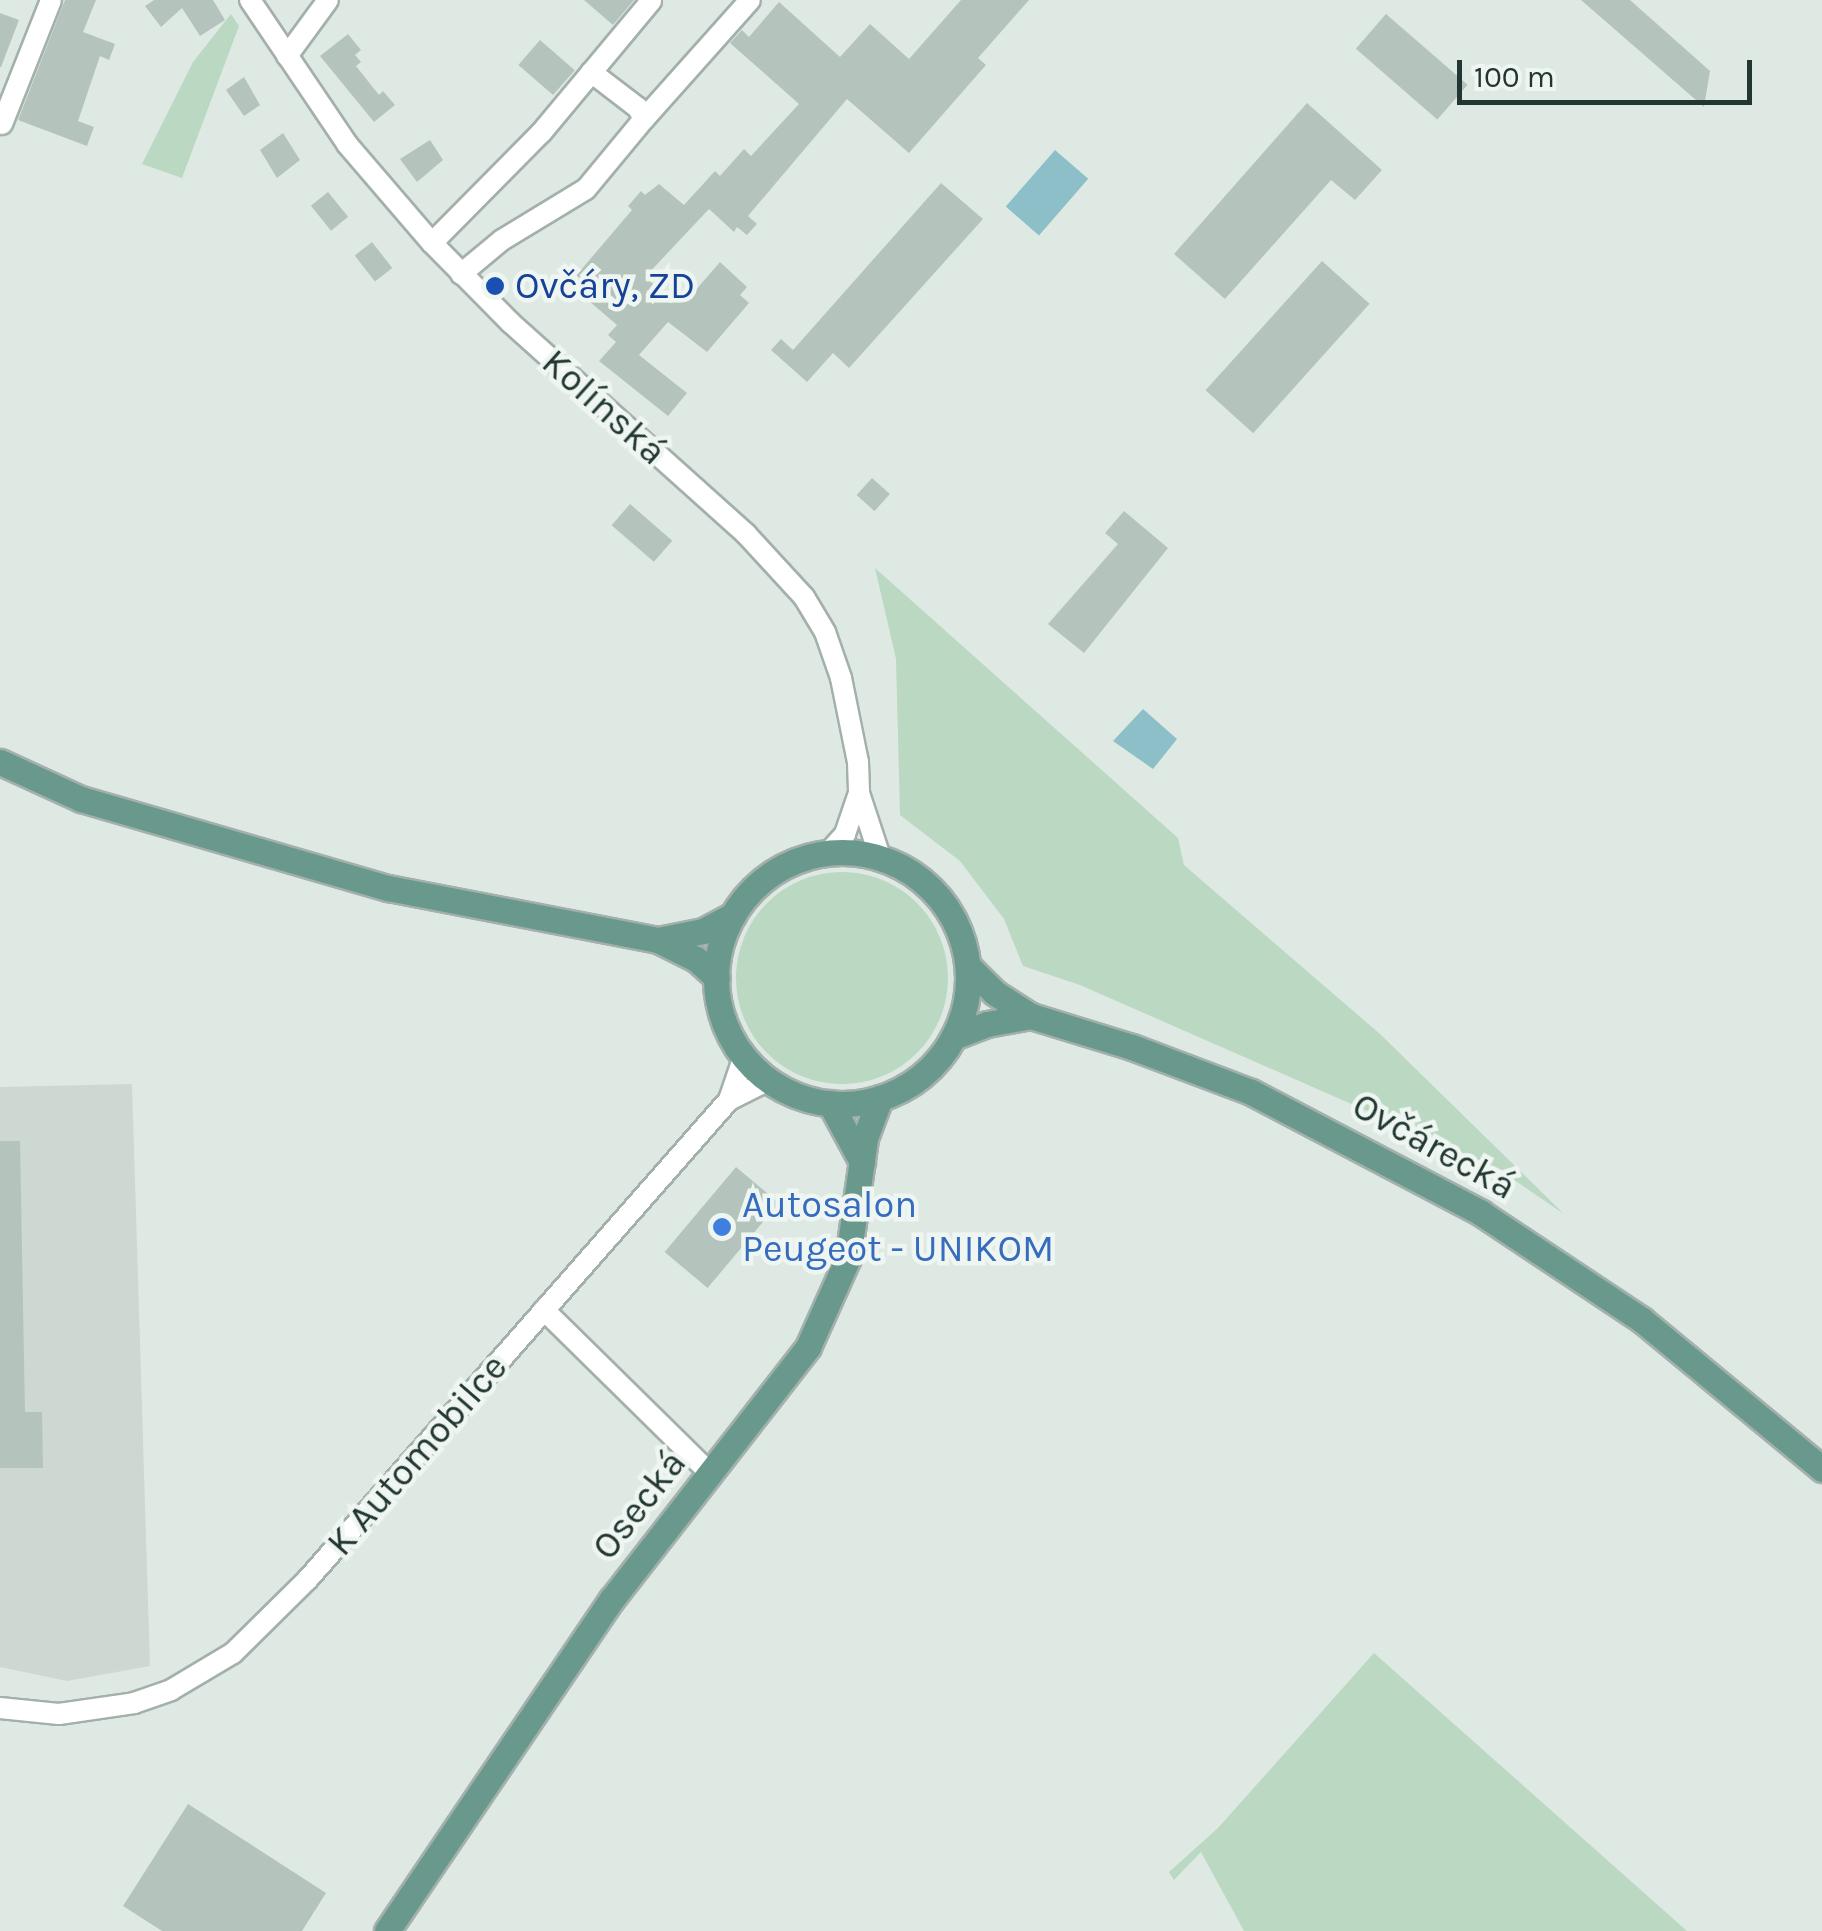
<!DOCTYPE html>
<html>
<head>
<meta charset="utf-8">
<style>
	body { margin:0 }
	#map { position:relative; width:1822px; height:1931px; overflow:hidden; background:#dfe9e4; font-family:Karla,sans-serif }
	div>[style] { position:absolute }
	.built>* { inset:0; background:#ced8d3 }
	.green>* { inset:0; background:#bad8c2 }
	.round { border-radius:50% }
	.water>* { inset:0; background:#8dbfc8; transform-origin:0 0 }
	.building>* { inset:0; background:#b5c3bd; transform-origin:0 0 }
	.roads { filter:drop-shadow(2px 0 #a3b0ab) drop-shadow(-2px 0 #a3b0ab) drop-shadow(0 2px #a3b0ab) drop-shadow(0 -2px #a3b0ab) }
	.minor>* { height:20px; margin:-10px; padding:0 10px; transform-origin:10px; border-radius:10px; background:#fff }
	.major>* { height:25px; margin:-12.5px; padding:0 12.5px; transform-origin:12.5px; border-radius:12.5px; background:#69998d }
	.major>.ring { margin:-12.5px; padding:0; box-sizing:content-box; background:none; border:25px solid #69998d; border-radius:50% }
	.dots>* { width:28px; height:28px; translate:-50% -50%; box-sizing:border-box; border:5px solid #eff6f2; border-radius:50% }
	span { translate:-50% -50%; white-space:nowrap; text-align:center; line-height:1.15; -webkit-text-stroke:9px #eff6f2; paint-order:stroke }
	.transit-label { font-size:38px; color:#164399 }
	.left { translate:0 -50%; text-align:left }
	.street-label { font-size:38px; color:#223731 }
	.shop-label { font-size:38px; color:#366cbe }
	.scale { position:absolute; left:1457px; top:60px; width:295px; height:45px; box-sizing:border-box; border:5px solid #223731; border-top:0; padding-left:12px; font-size:30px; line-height:35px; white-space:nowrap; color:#223731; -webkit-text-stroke:8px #eff6f2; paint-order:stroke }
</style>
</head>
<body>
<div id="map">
	<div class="built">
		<div style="clip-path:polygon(132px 1084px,150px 1666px,67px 1681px,0 1667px,0 1087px)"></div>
	</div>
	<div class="green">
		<div style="clip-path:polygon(231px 14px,239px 26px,182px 178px,142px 164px,193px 62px)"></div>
		<div style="clip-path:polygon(875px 568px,1178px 838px,1184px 865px,1380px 1034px,1564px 1214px,1495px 1167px,1080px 985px,1023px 966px,1004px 919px,960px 861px,900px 815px,896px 659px)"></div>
		<div class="round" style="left:736px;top:872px;width:212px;height:212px"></div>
		<div style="clip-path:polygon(1374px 1653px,1687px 1931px,1244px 1931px,1201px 1852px,1174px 1880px,1169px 1872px,1218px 1828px)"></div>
	</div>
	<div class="water">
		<div style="left:1055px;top:150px;width:44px;height:75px;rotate:41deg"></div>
		<div style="clip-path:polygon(1143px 709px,1177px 739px,1153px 769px,1113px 741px)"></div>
	</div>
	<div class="building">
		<div style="clip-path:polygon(65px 0,96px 0,83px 32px,115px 44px,109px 60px,100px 56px,78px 121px,94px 127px,87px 146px,18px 120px)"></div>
		<div style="clip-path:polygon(154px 0,213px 0,225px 20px,200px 36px,182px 8px,161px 27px,145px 6px)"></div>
		<div style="clip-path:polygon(584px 0,634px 0,613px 25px)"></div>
		<div style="clip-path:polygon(961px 0,1029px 0,978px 58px,986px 65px,909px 153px,847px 99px,748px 216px,757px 224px,747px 235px,737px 227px,734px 232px,709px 209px,645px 277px,674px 302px,682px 293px,688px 299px,720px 262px,747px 287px,740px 295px,749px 303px,707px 352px,668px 322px,639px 355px,687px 393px,668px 416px,599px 361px,616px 342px,608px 335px,617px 325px,569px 284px,632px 210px,628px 206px,641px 191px,645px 195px,659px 184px,684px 205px,715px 171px,720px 176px,744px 149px,751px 156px,799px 104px,730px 43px,742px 30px,749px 37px,779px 2px,840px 57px,870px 24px,909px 59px)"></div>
		<div style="clip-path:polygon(1581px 0,1630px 0,1710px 71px,1704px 107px)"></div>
		<div style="clip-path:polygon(0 13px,19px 20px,1px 67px,0 67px)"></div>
		<div style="left:1386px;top:14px;width:108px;height:46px;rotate:41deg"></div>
		<div style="clip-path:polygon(348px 34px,361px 50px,355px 55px,361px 62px,356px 66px,379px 95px,383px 91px,395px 105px,374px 122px,320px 56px)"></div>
		<div style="left:540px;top:40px;width:46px;height:33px;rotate:41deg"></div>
		<div style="clip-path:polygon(244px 77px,260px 105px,244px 116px,226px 90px)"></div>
		<div style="clip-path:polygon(1307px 103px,1382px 170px,1355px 200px,1331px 180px,1225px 299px,1174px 254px)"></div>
		<div style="clip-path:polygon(283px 133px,300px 160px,277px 178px,260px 150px)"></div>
		<div style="clip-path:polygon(430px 140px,443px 160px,417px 182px,400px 159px)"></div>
		<div style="clip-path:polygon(941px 183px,983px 219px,849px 368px,833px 353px,807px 382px,771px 350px,781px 339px,793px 350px)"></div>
		<div style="left:328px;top:192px;width:32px;height:22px;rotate:51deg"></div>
		<div style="left:372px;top:242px;width:33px;height:22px;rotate:52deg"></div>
		<div style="left:1322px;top:261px;width:64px;height:174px;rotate:42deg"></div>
		<div style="left:872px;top:478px;width:24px;height:23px;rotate:42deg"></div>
		<div style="left:630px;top:504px;width:56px;height:28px;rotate:41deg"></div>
		<div style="clip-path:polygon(1124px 511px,1168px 548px,1084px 653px,1048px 624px,1118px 544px,1105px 533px)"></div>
		<div style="clip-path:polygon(0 1141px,20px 1141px,25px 1412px,42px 1412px,43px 1468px,0 1468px)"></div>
		<div style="left:736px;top:1167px;width:56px;height:111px;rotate:40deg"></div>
		<div style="clip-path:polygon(188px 1804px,326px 1893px,302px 1931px,162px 1931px,123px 1906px)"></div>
	</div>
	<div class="roads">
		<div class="minor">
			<div style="left:250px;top:0;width:174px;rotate:56deg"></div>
			<div style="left:347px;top:144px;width:130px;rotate:49.4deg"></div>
			<div style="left:432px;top:243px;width:112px;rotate:45.4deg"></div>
			<div style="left:511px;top:323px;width:316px;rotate:41.9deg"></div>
			<div style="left:746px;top:534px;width:86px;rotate:47.4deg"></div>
			<div style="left:804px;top:597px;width:41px;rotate:59deg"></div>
			<div style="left:825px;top:632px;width:49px;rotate:70.8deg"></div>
			<div style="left:841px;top:678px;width:86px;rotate:78.6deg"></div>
			<div style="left:858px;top:762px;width:31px;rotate:88deg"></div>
			<div style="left:859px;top:793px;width:67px;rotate:71.8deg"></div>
			<div style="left:287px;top:56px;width:69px;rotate:-53.8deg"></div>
			<div style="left:644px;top:119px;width:159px;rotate:-48.3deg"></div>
			<div style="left:2px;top:124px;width:133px;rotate:-68.4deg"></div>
			<div style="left:432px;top:243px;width:155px;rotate:-45.3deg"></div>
			<div style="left:541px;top:133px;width:172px;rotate:-50.2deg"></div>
			<div style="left:461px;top:274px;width:53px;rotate:-39.7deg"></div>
			<div style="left:502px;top:240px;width:98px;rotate:-31.3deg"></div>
			<div style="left:586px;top:189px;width:91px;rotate:-50.4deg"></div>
			<div style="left:644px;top:119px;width:13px;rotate:-119deg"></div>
			<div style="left:638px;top:108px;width:59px;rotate:-142.5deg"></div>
			<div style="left:829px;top:852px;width:24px;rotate:-48deg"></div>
			<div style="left:845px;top:834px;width:43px;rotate:-71.1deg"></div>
			<div style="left:729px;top:1100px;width:46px;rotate:-71.2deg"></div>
			<div style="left:544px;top:1310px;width:234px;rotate:44.5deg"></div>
			<div style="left:0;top:1708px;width:59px;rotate:5.8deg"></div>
			<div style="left:59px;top:1714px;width:76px;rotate:-8.3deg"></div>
			<div style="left:134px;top:1703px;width:39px;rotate:-19deg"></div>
			<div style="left:171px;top:1690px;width:72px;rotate:-30.8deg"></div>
			<div style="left:233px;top:1653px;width:105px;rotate:-44.6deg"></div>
			<div style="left:308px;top:1579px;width:638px;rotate:-48.69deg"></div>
			<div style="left:729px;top:1100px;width:45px;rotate:-26.6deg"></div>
		</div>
		<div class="major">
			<div style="left:0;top:762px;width:89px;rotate:24.6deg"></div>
			<div style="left:81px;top:799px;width:320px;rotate:16.2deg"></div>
			<div style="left:388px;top:888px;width:275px;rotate:10.9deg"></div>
			<div style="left:658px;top:940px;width:42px;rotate:26.6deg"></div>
			<div style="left:696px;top:959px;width:28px;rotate:42deg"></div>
			<div class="ring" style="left:716px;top:852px;width:227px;height:227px"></div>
			<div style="left:658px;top:940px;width:46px;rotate:-11.3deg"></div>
			<div style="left:703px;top:931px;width:34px;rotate:-28deg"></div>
			<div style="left:968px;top:966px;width:38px;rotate:45deg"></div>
			<div style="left:995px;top:993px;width:43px;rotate:32.6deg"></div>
			<div style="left:1031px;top:1016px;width:106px;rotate:17.1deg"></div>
			<div style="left:1132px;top:1047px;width:127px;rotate:20.7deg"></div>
			<div style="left:1251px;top:1092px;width:260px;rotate:27.7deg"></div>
			<div style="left:1481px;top:1213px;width:193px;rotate:33.6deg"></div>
			<div style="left:1642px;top:1320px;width:234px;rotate:39.6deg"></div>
			<div style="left:953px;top:1037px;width:36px;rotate:-21deg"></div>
			<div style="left:987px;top:1024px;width:45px;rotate:-10.3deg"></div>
			<div style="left:830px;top:1103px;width:67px;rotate:61.5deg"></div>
			<div style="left:387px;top:1931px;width:401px;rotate:-55.9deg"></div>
			<div style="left:612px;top:1599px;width:319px;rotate:-52.1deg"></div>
			<div style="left:808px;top:1347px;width:98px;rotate:-65.8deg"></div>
			<div style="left:848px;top:1258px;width:121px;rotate:-81.9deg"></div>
			<div style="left:865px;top:1138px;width:43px;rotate:-69.4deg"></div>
		</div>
	</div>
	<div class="dots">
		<div style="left:495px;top:286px;background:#1a4fb4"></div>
		<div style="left:722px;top:1227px;background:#3f7fe0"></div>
	</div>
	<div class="transit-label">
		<span class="left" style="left:515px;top:286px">Ovčáry, ZD</span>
	</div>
	<div class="street-label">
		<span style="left:604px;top:407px;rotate:42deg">Kolínská</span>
		<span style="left:1434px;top:1146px;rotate:29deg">Ovčárecká</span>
		<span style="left:417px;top:1455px;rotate:-49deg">K Automobilce</span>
		<span style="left:639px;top:1505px;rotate:-52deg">Osecká</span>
	</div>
	<div class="shop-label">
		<span class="left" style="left:742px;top:1227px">Autosalon<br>Peugeot - UNIKOM</span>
	</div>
	<div class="scale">100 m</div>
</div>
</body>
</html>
